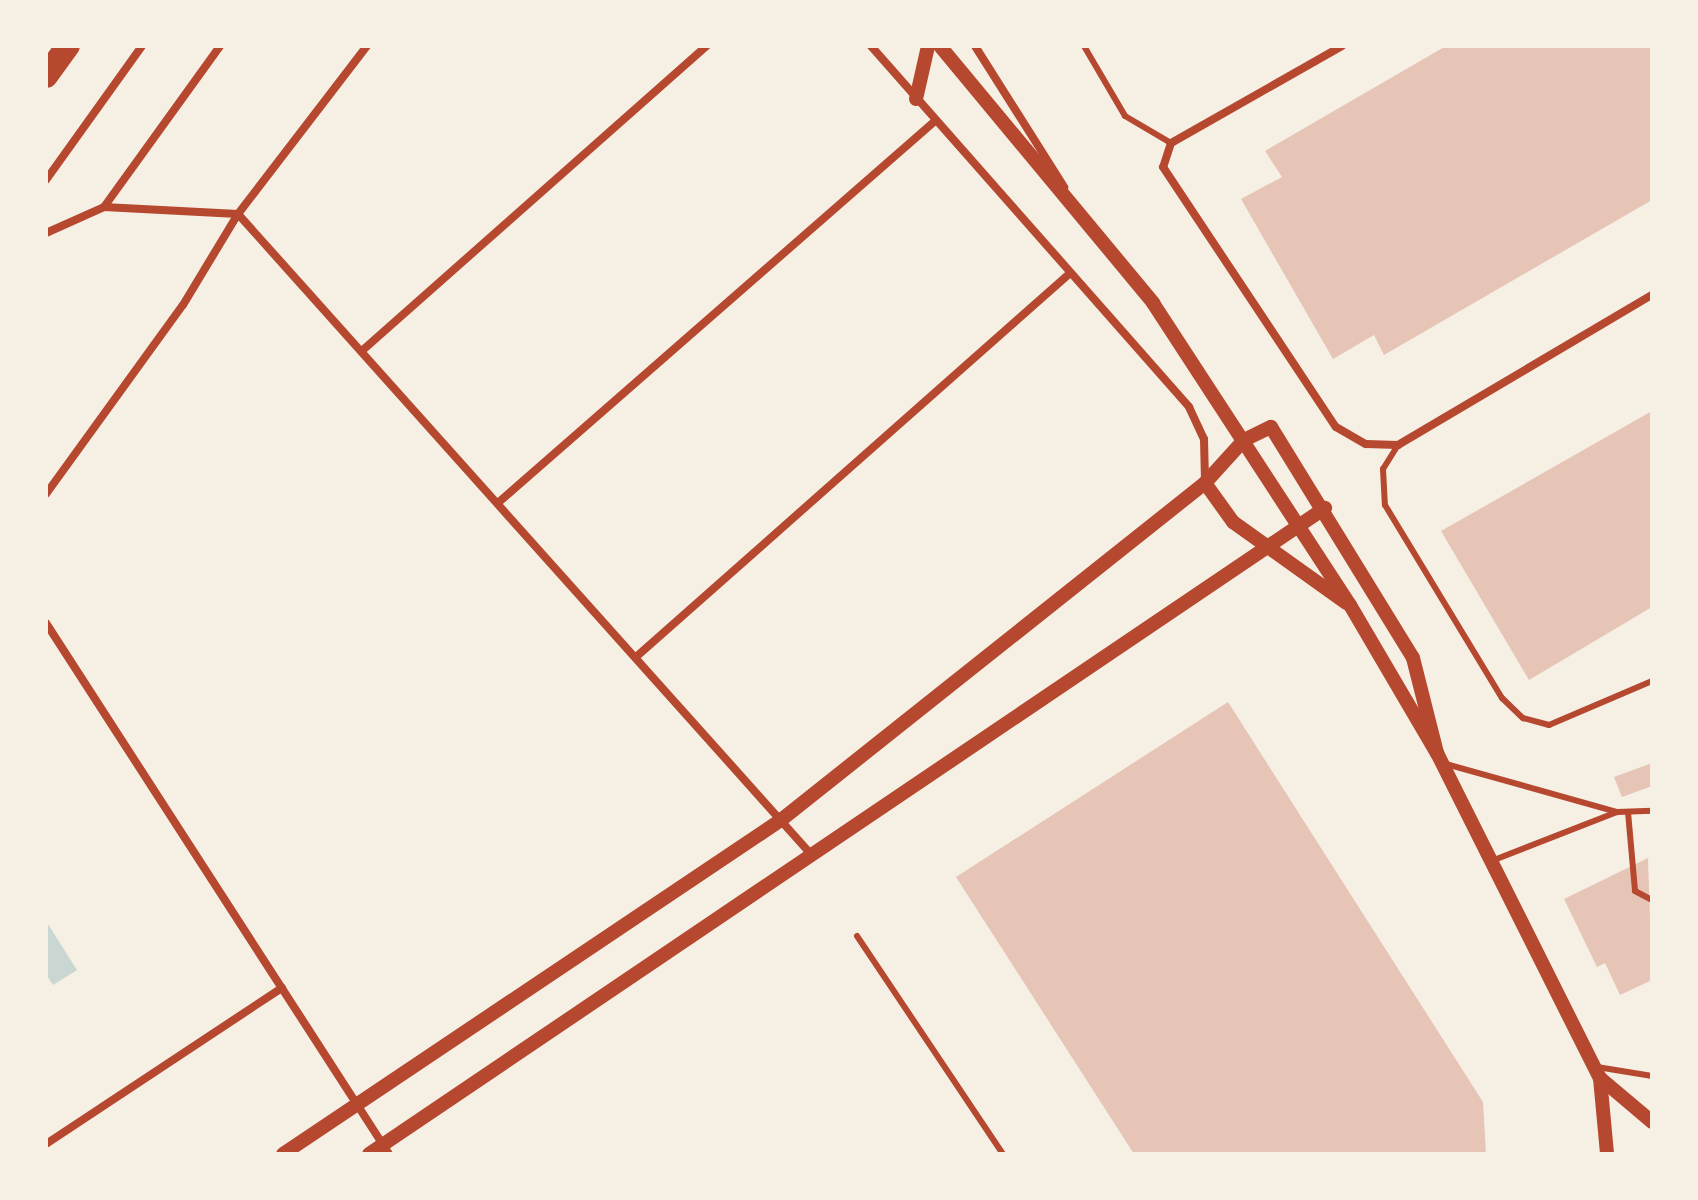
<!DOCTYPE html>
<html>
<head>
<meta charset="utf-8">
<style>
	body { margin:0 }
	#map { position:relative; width:1698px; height:1200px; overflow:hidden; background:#f6efe4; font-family:Ubuntu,sans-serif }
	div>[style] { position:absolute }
	.water>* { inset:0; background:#c9d6d2 }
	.building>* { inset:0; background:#e6c5b7 }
	.service>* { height:6px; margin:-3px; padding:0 3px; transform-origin:3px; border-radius:3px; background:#b5482f }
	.minor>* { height:8px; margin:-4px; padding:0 4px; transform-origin:4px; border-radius:4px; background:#b5482f }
	.tertiary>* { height:14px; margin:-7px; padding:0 7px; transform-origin:7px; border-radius:7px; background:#b5482f }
	.motorway>* { height:24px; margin:-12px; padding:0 12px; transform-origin:12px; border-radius:12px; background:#b5482f }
	span { translate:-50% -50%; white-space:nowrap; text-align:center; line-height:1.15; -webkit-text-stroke:6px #f6efe4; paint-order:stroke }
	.frame { position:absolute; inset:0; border:48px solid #f6efe4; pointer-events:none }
</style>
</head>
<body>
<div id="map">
	<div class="water">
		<div style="clip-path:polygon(46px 921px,77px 970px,53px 985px,46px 974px)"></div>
	</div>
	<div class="building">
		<div style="clip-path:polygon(1446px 46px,1652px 46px,1652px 200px,1384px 355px,1374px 335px,1333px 359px,1241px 199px,1282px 177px,1265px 151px)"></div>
		<div style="clip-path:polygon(1652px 411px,1652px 607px,1529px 680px,1441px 531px)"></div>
		<div style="clip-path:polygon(1228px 702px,1483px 1102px,1486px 1154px,1134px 1154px,956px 877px)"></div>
		<div style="clip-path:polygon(1652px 763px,1652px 786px,1622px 797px,1614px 777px)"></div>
		<div style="clip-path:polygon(1648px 858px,1652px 980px,1620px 995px,1605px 963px,1597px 967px,1564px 899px)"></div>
	</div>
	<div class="service">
		<div style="left:1084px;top:46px;width:81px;rotate:59.6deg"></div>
		<div style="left:1125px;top:116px;width:53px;rotate:30.4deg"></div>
		<div style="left:1398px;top:445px;width:28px;rotate:122deg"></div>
		<div style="left:1383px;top:469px;width:36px;rotate:87deg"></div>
		<div style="left:1385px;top:505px;width:226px;rotate:58.8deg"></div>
		<div style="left:1502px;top:698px;width:29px;rotate:44deg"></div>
		<div style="left:1523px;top:718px;width:27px;rotate:15deg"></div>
		<div style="left:1549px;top:725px;width:112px;rotate:-23.1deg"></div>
		<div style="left:1446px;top:764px;width:178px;rotate:15.7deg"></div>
		<div style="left:1617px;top:812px;width:35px;rotate:-2deg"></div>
		<div style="left:1628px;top:812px;width:79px;rotate:84.9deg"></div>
		<div style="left:1635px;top:891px;width:19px;rotate:28deg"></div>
		<div style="left:1494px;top:860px;width:132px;rotate:-21.3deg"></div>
		<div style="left:857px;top:936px;width:262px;rotate:56.2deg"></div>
		<div style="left:1597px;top:1067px;width:56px;rotate:9.3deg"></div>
	</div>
	<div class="minor">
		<div style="left:871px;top:46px;width:481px;rotate:48.6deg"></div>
		<div style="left:1189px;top:407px;width:35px;rotate:65deg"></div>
		<div style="left:1204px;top:439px;width:42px;rotate:88.6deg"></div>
		<div style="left:975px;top:46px;width:167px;rotate:57.7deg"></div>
		<div style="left:1342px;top:46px;width:197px;rotate:150.4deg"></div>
		<div style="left:1171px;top:143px;width:25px;rotate:108deg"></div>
		<div style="left:1163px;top:167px;width:312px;rotate:56.4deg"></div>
		<div style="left:1336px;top:427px;width:34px;rotate:30deg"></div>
		<div style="left:1366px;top:444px;width:32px;rotate:2deg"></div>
		<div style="left:1398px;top:445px;width:295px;rotate:-30.6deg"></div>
		<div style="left:46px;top:180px;width:165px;rotate:-54.4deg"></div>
		<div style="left:104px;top:207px;width:198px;rotate:-54.2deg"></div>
		<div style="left:46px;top:233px;width:64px;rotate:-24.1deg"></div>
		<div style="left:104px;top:207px;width:134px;rotate:3deg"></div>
		<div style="left:238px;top:214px;width:858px;rotate:48.17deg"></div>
		<div style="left:364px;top:349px;width:458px;rotate:-41.5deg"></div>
		<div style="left:46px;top:494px;width:233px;rotate:-54.1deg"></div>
		<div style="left:183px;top:305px;width:106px;rotate:-58.9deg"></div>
		<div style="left:238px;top:214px;width:212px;rotate:-52.5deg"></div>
		<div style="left:499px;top:502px;width:579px;rotate:-41.15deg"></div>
		<div style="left:46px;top:623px;width:632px;rotate:57.14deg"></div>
		<div style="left:636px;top:657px;width:577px;rotate:-41.49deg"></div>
		<div style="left:46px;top:1144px;width:283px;rotate:-33.5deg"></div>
	</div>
	<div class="tertiary">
		<div style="left:940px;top:46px;width:334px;rotate:50.3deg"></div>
		<div style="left:1153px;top:303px;width:361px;rotate:56.9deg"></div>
		<div style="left:1350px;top:605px;width:172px;rotate:59.6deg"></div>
		<div style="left:1437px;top:753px;width:364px;rotate:63.4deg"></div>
		<div style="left:1600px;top:1078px;width:76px;rotate:84.7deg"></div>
		<div style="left:916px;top:99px;width:54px;rotate:-77.2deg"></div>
		<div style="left:1205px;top:483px;width:48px;rotate:54.3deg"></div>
		<div style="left:1233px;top:522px;width:139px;rotate:35.6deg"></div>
		<div style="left:1600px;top:1078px;width:68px;rotate:40.2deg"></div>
		<div style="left:283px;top:1154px;width:600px;rotate:-33.85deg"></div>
		<div style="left:781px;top:820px;width:542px;rotate:-38.48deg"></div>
		<div style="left:1205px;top:483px;width:58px;rotate:-47.8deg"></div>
		<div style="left:1244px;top:440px;width:30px;rotate:-26deg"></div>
		<div style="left:1271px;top:427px;width:271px;rotate:58.4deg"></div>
		<div style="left:1413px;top:658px;width:98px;rotate:75.8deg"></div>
		<div style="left:369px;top:1154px;width:1154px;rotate:-34.05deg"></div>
	</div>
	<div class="motorway">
		<div style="left:46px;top:76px;width:37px;rotate:-54deg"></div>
	</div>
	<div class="frame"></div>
</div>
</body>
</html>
